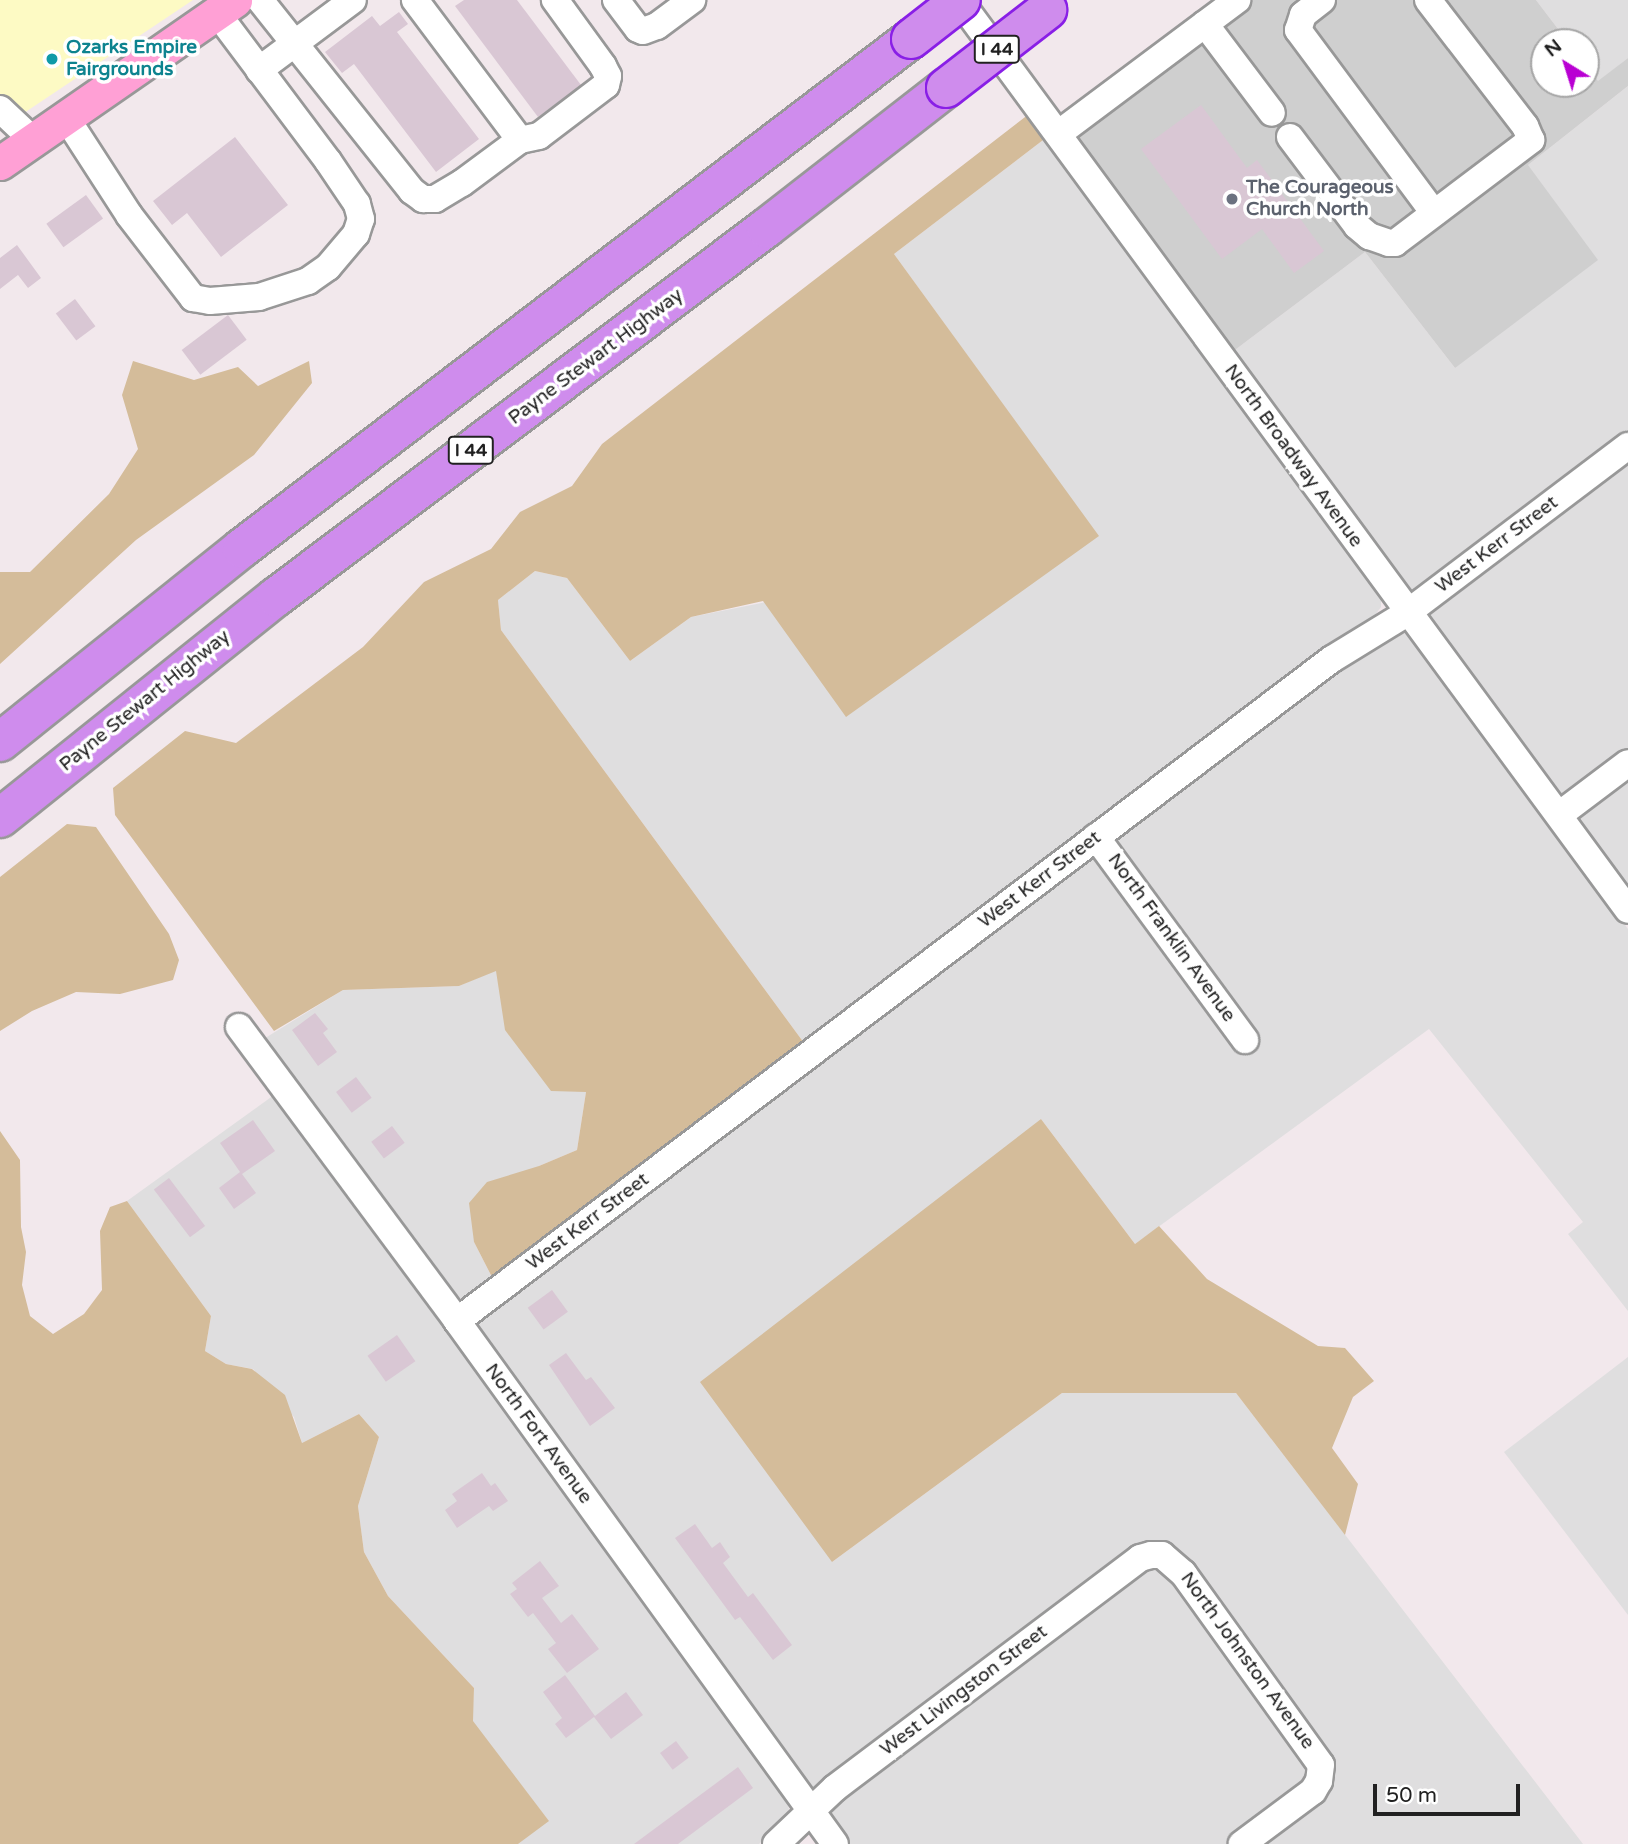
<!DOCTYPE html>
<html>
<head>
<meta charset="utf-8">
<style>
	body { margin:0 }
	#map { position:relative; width:1628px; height:1844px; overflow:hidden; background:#f2e8ec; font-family:"Varela Round",sans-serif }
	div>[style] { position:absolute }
	.residential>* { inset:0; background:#dfdedf }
	.religious>* { inset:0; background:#cfcfcf }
	.forest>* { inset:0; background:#d4bc9a }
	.park>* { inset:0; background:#fdfac4 }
	.building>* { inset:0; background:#d9c7d4; transform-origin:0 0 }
	.roads { filter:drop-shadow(2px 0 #989898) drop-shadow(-2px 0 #989898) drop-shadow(0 2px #989898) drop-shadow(0 -2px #989898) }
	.minor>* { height:26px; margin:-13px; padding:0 13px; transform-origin:13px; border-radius:13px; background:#fff }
	.major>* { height:33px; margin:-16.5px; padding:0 16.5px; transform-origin:16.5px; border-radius:16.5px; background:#ffa0d5 }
	.highway>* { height:38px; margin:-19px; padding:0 19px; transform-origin:19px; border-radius:19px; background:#cf8ced }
	.bridges { filter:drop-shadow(2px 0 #891fe6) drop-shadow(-2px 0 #891fe6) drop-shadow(0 2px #891fe6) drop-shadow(0 -2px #891fe6) }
	.highway-bridge>* { height:38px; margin:-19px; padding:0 19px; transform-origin:19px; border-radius:19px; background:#cf8ced }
	.dots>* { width:19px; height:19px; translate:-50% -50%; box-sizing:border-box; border:4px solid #fff; border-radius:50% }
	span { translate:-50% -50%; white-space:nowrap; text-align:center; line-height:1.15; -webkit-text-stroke:7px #fff; paint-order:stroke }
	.shield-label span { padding:2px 5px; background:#fff; border:2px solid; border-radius:5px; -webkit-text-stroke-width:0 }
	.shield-label { font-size:18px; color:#212121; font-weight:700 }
	.culture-label { font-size:19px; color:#0d838f; font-weight:700 }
	.left { translate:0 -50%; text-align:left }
	.worship-label { font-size:19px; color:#5b616d; font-weight:700 }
	.street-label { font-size:19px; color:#212121 }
	.north { position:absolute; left:1530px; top:28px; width:70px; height:70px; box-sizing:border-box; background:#fff; border:2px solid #a6a6a6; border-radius:50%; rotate:322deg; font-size:19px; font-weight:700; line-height:28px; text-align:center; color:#212121 }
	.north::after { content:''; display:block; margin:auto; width:24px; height:32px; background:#b900d3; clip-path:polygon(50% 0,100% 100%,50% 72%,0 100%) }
	.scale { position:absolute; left:1373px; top:1784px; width:147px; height:32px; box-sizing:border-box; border:4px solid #212121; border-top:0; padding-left:9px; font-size:21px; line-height:24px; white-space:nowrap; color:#212121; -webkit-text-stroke:5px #fff; paint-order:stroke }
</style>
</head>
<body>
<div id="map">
	<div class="residential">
		<div style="clip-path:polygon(1536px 0,1628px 0,1628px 58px,1598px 82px,1586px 66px,1586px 42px,1568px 42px)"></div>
		<div style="clip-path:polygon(1628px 86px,1628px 896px,1231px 353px,1365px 252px,1455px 368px,1528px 165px)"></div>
		<div style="clip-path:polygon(1047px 137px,1381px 596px,1381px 607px,1372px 619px,804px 1043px,501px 630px,498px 600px,535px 571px,567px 578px,630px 661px,691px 617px,1098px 536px,894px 254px)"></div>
		<div style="clip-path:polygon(1399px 632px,1411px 635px,1422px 645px,1628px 929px,1628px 1311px,1568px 1234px,1583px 1222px,1429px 1029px,1135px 1244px,1041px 1119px,832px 1562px,1062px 1393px,1236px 1393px,1583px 1844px,844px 1844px,477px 1326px,483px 1315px,1322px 676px)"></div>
		<div style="clip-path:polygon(496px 970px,586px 1092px,577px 1150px,539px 1166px,474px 1242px,493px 1279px,463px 1299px,453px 1295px,262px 1040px,343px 990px,459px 986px)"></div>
		<div style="clip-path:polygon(274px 1095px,784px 1794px,789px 1809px,786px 1819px,759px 1844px,518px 1844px,548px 1820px,472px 1721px,474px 1688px,388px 1596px,364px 1552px,358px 1506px,379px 1437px,359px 1414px,302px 1443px,294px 1417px,253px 1369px,226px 1364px,205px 1351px,211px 1316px,127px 1201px)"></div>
		<div style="clip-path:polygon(1628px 1357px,1628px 1615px,1504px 1452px)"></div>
	</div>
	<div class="religious">
		<div style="clip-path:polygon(1253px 0,1536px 0,1568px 42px,1544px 42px,1544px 84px,1586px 84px,1586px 66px,1598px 81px,1628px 58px,1628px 86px,1528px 165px,1598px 260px,1455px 368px,1365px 252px,1231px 353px,1079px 146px,1077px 136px,1093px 118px)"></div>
	</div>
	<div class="forest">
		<div style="clip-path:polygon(1029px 114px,1047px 137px,894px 254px,1099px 536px,846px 717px,763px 601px,691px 617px,630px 661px,567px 578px,535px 571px,498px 600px,501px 630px,804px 1043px,493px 1279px,474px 1242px,469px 1203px,487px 1182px,539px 1166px,577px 1150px,586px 1092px,551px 1091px,505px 1030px,496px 971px,459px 986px,343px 990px,274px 1031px,115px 815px,113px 788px,185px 731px,236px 743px,363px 647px,424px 582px,491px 549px,520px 512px,572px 486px,602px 444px)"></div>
		<div style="clip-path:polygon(133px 361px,194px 380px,238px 367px,258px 386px,309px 361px,312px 383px,254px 455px,136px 540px,0 664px,0 572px,30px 572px,109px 494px,138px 449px,122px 395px)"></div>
		<div style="clip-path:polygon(67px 824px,96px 827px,169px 934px,179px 960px,173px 980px,120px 994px,76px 992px,32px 1011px,0 1031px,0 877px)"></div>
		<div style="clip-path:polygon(1041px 1119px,1135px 1244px,1159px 1226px,1207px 1279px,1318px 1346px,1345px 1348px,1374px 1381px,1353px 1397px,1332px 1448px,1358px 1484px,1345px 1535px,1236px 1393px,1062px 1393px,832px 1562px,700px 1382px)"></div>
		<div style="clip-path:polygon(0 1131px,20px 1160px,21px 1227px,26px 1252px,22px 1285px,30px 1316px,53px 1334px,84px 1314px,102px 1290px,100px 1231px,110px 1207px,127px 1201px,211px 1316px,205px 1351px,226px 1364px,252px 1369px,285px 1395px,302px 1443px,359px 1414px,379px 1437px,358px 1506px,364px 1552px,388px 1596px,474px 1688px,473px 1721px,549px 1821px,518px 1844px,0 1844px)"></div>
	</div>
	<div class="park">
		<div style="clip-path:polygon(0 0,193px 0,0 129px)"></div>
	</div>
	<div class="building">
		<div style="clip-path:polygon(464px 0,517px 0,581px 85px,538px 117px,455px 6px)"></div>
		<div style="clip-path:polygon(399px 12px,408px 24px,397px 32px,479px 139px,436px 172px,354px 64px,342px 73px,325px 52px,372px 16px,380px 26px)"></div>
		<div style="clip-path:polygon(1201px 105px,1247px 168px,1257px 160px,1324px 251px,1294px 273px,1262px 229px,1222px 259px,1141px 149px)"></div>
		<div style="clip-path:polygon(235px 137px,288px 205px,221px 257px,187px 213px,172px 225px,153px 201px)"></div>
		<div style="left:86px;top:195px;width:29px;height:49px;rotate:54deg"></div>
		<div style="clip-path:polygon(17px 245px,41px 278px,28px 288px,18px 275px,0 289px,0 258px)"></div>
		<div style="left:75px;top:299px;width:34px;height:24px;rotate:53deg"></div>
		<div style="left:228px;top:315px;width:31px;height:58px;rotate:53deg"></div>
		<div style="clip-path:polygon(315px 1013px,328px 1029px,323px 1033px,337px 1052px,318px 1066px,292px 1030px)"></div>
		<div style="left:356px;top:1077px;width:26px;height:25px;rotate:53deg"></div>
		<div style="clip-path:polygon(253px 1120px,275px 1151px,242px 1174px,256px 1193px,234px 1209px,219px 1188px,240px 1172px,220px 1143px)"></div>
		<div style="left:392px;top:1126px;width:21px;height:26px;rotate:53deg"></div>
		<div style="left:169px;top:1178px;width:60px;height:19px;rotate:53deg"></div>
		<div style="left:552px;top:1290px;width:27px;height:30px;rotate:54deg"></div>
		<div style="left:397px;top:1335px;width:32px;height:36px;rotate:55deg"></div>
		<div style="clip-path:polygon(566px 1353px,586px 1380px,591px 1377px,615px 1408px,590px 1426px,549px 1365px)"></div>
		<div style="clip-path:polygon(482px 1473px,491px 1486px,495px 1483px,508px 1501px,493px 1511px,489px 1506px,457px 1528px,445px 1510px,457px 1501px,452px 1494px)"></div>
		<div style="clip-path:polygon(695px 1524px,712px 1548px,720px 1542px,730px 1557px,723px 1563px,748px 1597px,753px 1593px,792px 1645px,773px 1660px,740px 1617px,735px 1620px,675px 1538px)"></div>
		<div style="clip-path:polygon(540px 1561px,559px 1586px,542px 1598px,561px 1623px,572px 1614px,599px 1649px,567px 1673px,548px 1649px,556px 1643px,533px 1613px,528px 1617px,510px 1594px,517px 1589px,512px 1583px)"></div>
		<div style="clip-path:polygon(565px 1675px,595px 1716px,626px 1692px,643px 1715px,611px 1739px,594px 1717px,566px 1738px,555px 1724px,562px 1718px,543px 1692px)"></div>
		<div style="left:676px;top:1741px;width:21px;height:20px;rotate:53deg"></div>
		<div style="clip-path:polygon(738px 1767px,753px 1788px,678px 1844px,634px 1844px)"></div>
	</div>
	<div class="roads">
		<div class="minor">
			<div style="left:260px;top:0;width:244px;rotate:51.5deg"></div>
			<div style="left:412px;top:191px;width:14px;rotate:36deg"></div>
			<div style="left:423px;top:199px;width:12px"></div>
			<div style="left:435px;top:199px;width:31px;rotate:-31deg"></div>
			<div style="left:462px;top:183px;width:72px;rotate:-36.6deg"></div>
			<div style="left:520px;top:140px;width:175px;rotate:-126.9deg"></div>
			<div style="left:616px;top:0;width:36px;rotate:53deg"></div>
			<div style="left:638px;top:29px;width:5px;rotate:22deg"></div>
			<div style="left:643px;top:31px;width:15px;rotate:-20deg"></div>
			<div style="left:657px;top:26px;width:44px;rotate:-36.6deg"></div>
			<div style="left:959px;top:0;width:1129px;rotate:53.68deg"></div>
			<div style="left:1322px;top:0;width:24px;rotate:142deg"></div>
			<div style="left:1303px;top:15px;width:16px;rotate:108deg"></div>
			<div style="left:1298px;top:30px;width:228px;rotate:53.4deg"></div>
			<div style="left:1205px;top:24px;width:111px;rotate:53deg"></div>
			<div style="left:259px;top:70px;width:117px;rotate:-36.7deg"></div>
			<div style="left:0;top:109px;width:47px;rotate:43.3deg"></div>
			<div style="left:67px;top:119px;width:114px;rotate:57.1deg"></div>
			<div style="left:129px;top:215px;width:105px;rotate:52.4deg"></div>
			<div style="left:193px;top:298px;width:17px;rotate:10deg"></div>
			<div style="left:210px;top:301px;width:49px;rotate:-4.7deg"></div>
			<div style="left:259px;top:297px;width:52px;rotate:-18.1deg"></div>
			<div style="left:308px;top:281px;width:24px;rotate:-35deg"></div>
			<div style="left:328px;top:267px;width:43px;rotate:-49.7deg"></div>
			<div style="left:356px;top:234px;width:16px;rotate:-72deg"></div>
			<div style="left:361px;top:219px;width:16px;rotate:-105deg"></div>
			<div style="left:357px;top:204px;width:52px;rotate:-124deg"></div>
			<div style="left:328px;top:161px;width:185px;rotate:-126.9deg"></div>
			<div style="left:1058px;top:134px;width:224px;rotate:-36.8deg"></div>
			<div style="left:1290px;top:137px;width:111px;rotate:53deg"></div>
			<div style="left:1357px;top:226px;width:16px;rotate:40deg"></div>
			<div style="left:1369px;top:236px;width:21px;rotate:19deg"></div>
			<div style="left:1389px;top:243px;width:6px"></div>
			<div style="left:1395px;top:243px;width:171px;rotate:-37.1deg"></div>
			<div style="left:1531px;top:140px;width:15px;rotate:-113deg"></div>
			<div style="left:1525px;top:126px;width:159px;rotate:-127.6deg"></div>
			<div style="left:520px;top:140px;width:19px;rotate:-12deg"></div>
			<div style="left:539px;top:136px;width:84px;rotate:-37.3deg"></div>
			<div style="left:606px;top:85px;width:9px;rotate:-77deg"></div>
			<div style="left:608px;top:76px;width:11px;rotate:-117deg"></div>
			<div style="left:603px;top:66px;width:82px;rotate:-126deg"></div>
			<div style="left:1559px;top:815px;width:86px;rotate:-37deg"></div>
			<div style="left:1096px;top:837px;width:252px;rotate:53.7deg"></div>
			<div style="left:239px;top:1027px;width:366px;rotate:53.4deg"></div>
			<div style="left:457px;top:1321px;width:645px;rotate:54.14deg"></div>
			<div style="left:457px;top:1321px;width:1097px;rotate:-37.11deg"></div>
			<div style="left:1332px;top:659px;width:88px;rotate:-31.5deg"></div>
			<div style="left:1407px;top:613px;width:277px;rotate:-37.1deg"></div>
			<div style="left:776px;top:1844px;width:81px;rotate:-43.5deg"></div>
			<div style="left:835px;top:1788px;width:382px;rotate:-37deg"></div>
			<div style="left:1140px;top:1558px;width:11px;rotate:-15deg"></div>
			<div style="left:1151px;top:1555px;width:11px"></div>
			<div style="left:1162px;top:1555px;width:28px;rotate:41deg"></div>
			<div style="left:1183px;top:1573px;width:236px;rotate:54.3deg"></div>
			<div style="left:1321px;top:1765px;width:16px;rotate:97deg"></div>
			<div style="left:1319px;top:1781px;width:12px;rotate:121deg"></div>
			<div style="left:1313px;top:1791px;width:89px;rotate:143.3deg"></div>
		</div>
		<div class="major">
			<div style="left:0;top:163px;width:286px;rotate:-34.7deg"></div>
		</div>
		<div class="highway">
			<div style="left:0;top:742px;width:310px;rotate:-38.7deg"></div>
			<div style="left:242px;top:548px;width:841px;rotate:-37.27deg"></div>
			<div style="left:0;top:818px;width:354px;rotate:-38.7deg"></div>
			<div style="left:276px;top:597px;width:613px;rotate:-36.98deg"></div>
			<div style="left:766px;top:228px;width:228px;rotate:-37.9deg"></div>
		</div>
	</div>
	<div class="bridges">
		<div class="highway-bridge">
			<div style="left:911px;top:39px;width:63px;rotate:-38deg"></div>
			<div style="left:946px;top:88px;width:128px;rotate:-37.7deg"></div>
		</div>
	</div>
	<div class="dots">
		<div style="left:52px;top:59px;background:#0f9aa8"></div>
		<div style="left:1232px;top:199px;background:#6b7280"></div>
	</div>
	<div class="shield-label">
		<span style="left:997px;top:49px">I 44</span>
		<span style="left:471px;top:450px">I 44</span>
	</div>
	<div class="culture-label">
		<span class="left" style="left:66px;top:59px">Ozarks Empire<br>Fairgrounds</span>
	</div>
	<div class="worship-label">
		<span class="left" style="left:1246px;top:199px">The Courageous<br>Church North</span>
	</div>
	<div class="street-label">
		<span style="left:596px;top:357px;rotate:-37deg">Payne Stewart Highway</span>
		<span style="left:1293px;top:456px;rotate:54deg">North Broadway Avenue</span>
		<span style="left:1497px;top:545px;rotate:-37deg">West Kerr Street</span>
		<span style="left:145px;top:701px;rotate:-39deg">Payne Stewart Highway</span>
		<span style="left:1040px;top:880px;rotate:-37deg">West Kerr Street</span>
		<span style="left:1171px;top:938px;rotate:54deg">North Franklin Avenue</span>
		<span style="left:588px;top:1222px;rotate:-37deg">West Kerr Street</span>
		<span style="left:538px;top:1434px;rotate:54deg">North Fort Avenue</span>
		<span style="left:1247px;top:1661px;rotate:54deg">North Johnston Avenue</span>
		<span style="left:964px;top:1691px;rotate:-37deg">West Livingston Street</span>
	</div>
	<div class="north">N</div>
	<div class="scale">50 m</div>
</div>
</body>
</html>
